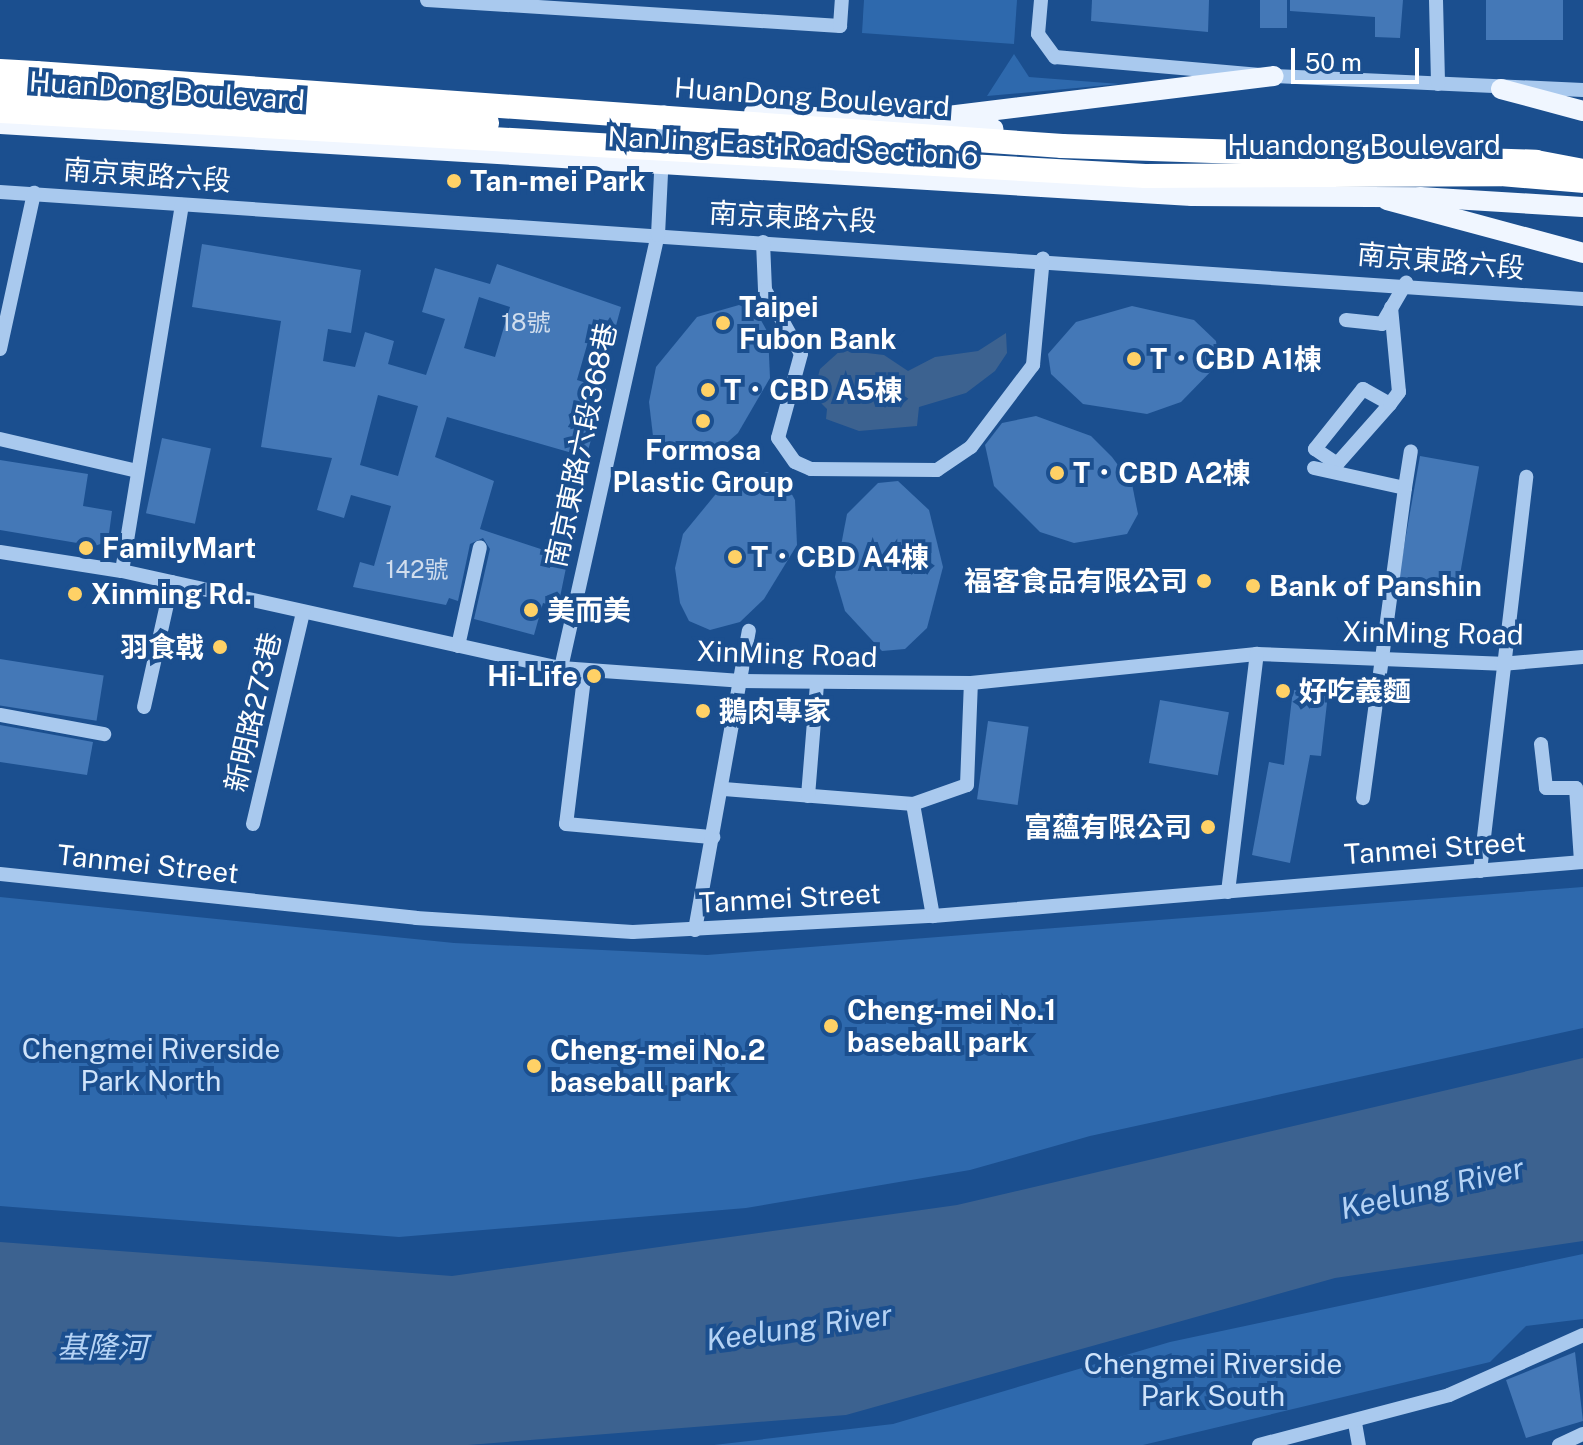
<!DOCTYPE html>
<html>
<head>
<meta charset="utf-8">
<style>
	body { margin:0 }
	#map { position:relative; width:1583px; height:1445px; overflow:hidden; background:#1b4f8f; font-family:"Public Sans","Noto Sans TC",sans-serif }
	div>[style] { position:absolute }
	.green>* { inset:0; background:#2e69ad }
	.water>* { inset:0; background:#3c6290 }
	.building>* { inset:0; background:#4478b7; transform-origin:0 0 }
	.minor>* { height:14px; margin:-7px; padding:0 7px; transform-origin:7px; border-radius:7px; background:#a9c9ee }
	.major>* { height:20px; margin:-10px; padding:0 10px; transform-origin:10px; border-radius:10px; background:#f0f6ff }
	.highway>* { height:24px; margin:-12px; padding:0 12px; transform-origin:12px; border-radius:12px; background:#fff }
	.highway-bridge>* { height:24px; margin:-12px; padding:0 12px; transform-origin:12px; border-radius:12px; background:#fff }
	.dots>* { width:22px; height:22px; translate:-50% -50%; box-sizing:border-box; border:4px solid #1b4f8f; border-radius:50% }
	span { translate:-50% -50%; white-space:nowrap; text-align:center; line-height:1.15; -webkit-text-stroke:8px #1b4f8f; paint-order:stroke }
	.number-label { font-size:24px; color:#d0dded }
	.number-label span { -webkit-text-stroke-width:0 }
	.street-label { font-size:28px; color:#fff }
	.poi-label { font-size:28px; color:#fff; font-weight:700 }
	.left { translate:0 -50%; text-align:left }
	.right { translate:-100% -50%; text-align:right }
	.park-label { font-size:28px; color:#cfe3fa }
	.water-label { font-size:30px; color:#b5d3f5; font-style:italic }
	.scale { position:absolute; left:1291px; top:48px; width:128px; height:36px; box-sizing:border-box; border:4px solid #fff; border-top:0; padding-left:10px; font-size:24px; line-height:28px; white-space:nowrap; color:#fff; -webkit-text-stroke:6px #1b4f8f; paint-order:stroke }
</style>
</head>
<body>
<div id="map">
	<div class="green">
		<div style="clip-path:polygon(864px 0,1017px 0,1014px 44px,862px 33px)"></div>
		<div style="clip-path:polygon(1014px 54px,1029px 77px,1120px 84px,987px 96px)"></div>
		<div style="clip-path:polygon(1583px 887px,1583px 1028px,1090px 1136px,970px 1170px,746px 1208px,399px 1237px,0 1206px,0 897px,454px 943px,707px 955px)"></div>
		<div style="clip-path:polygon(1583px 1254px,1583px 1319px,1526px 1326px,1490px 1362px,1143px 1445px,714px 1445px,893px 1424px,1170px 1342px)"></div>
	</div>
	<div class="water">
		<div style="clip-path:polygon(1006px 333px,1007px 353px,995px 371px,966px 393px,919px 407px,917px 426px,859px 431px,826px 419px,827px 409px,813px 395px,820px 369px,841px 350px,884px 355px,908px 371px,935px 357px,978px 351px)"></div>
		<div style="clip-path:polygon(1583px 1058px,1583px 1241px,1335px 1278px,846px 1415px,468px 1445px,0 1445px,0 1242px,452px 1276px,957px 1205px)"></div>
	</div>
	<div class="building">
		<div style="clip-path:polygon(1092px 0,1209px 0,1208px 32px,1091px 21px)"></div>
		<div style="left:1260px;top:0;width:27px;height:28px"></div>
		<div style="clip-path:polygon(1290px 0,1403px 0,1400px 38px,1375px 37px,1375px 17px,1290px 11px)"></div>
		<div style="left:1486px;top:0;width:77px;height:40px"></div>
		<div style="clip-path:polygon(evenodd,202px 244px,361px 270px,351px 333px,328px 329px,323px 361px,355px 367px,365px 332px,394px 341px,388px 364px,426px 375px,445px 319px,422px 312px,435px 268px,490px 284px,497px 264px,621px 307px,613px 337px,591px 331px,577px 380px,606px 389px,586px 457px,447px 417px,435px 457px,494px 481px,480px 529px,568px 558px,558px 607px,543px 603px,534px 635px,474px 619px,490px 549px,483px 538px,470px 544px,458px 601px,449px 598px,446px 605px,353px 587px,360px 562px,374px 566px,391px 506px,351px 495px,344px 518px,317px 510px,332px 458px,261px 447px,281px 321px,192px 307px,202px 244px,479px 297px,510px 307px,495px 357px,464px 348px,479px 297px,202px 244px,378px 395px,418px 406px,398px 476px,360px 465px,378px 395px)"></div>
		<div style="clip-path:polygon(739px 305px,757px 313px,768px 333px,770px 378px,738px 433px,713px 455px,684px 464px,663px 455px,653px 436px,649px 402px,656px 367px,697px 317px)"></div>
		<div style="clip-path:polygon(1132px 306px,1194px 320px,1216px 341px,1219px 363px,1181px 402px,1147px 414px,1083px 404px,1051px 374px,1048px 354px,1076px 322px)"></div>
		<div style="clip-path:polygon(1036px 416px,1091px 436px,1112px 457px,1132px 484px,1138px 514px,1127px 534px,1074px 543px,1040px 532px,994px 486px,985px 445px,1002px 423px)"></div>
		<div style="left:162px;top:438px;width:50px;height:77px;rotate:12deg"></div>
		<div style="left:1420px;top:456px;width:60px;height:123px;rotate:10deg"></div>
		<div style="clip-path:polygon(0 460px,88px 474px,83px 506px,112px 511px,108px 541px,95px 546px,0 530px)"></div>
		<div style="clip-path:polygon(767px 472px,784px 480px,795px 500px,797px 545px,764px 599px,740px 622px,710px 630px,689px 621px,680px 603px,675px 568px,683px 534px,724px 484px)"></div>
		<div style="clip-path:polygon(898px 481px,929px 510px,943px 567px,927px 628px,905px 649px,882px 651px,845px 611px,835px 577px,847px 514px,878px 483px)"></div>
		<div style="left:0;top:659px;width:105px;height:46px;rotate:9deg"></div>
		<div style="clip-path:polygon(1293px 690px,1328px 694px,1321px 756px,1310px 755px,1290px 863px,1252px 855px,1269px 762px,1284px 765px)"></div>
		<div style="left:1160px;top:700px;width:70px;height:64px;rotate:10deg"></div>
		<div style="left:988px;top:721px;width:41px;height:79px;rotate:8deg"></div>
		<div style="clip-path:polygon(0 725px,93px 742px,87px 775px,0 762px)"></div>
		<div style="clip-path:polygon(1575px 1352px,1583px 1421px,1526px 1438px,1506px 1380px)"></div>
	</div>
	<div class="minor">
		<div style="left:427px;top:0;width:414px;rotate:3.6deg"></div>
		<div style="left:840px;top:26px;width:26px;rotate:-86deg"></div>
		<div style="left:1041px;top:0;width:34px;rotate:95deg"></div>
		<div style="left:1038px;top:34px;width:29px;rotate:54deg"></div>
		<div style="left:1055px;top:57px;width:220px;rotate:5deg"></div>
		<div style="left:1274px;top:76px;width:309px;rotate:2.6deg"></div>
		<div style="left:1436px;top:0;width:84px;rotate:88.6deg"></div>
		<div style="left:0;top:192px;width:1587px;rotate:3.87deg"></div>
		<div style="left:763px;top:242px;width:48px;rotate:87.6deg"></div>
		<div style="left:765px;top:290px;width:73px;rotate:60.6deg"></div>
		<div style="left:801px;top:354px;width:87px;rotate:105.3deg"></div>
		<div style="left:778px;top:438px;width:29px;rotate:55deg"></div>
		<div style="left:795px;top:462px;width:17px;rotate:24deg"></div>
		<div style="left:811px;top:469px;width:126px;rotate:0.5deg"></div>
		<div style="left:937px;top:470px;width:41px;rotate:-34.1deg"></div>
		<div style="left:971px;top:447px;width:103px;rotate:-52.9deg"></div>
		<div style="left:1033px;top:365px;width:107px;rotate:-84.7deg"></div>
		<div style="left:1346px;top:320px;width:36px;rotate:6deg"></div>
		<div style="left:1382px;top:324px;width:48px;rotate:-59.7deg"></div>
		<div style="left:0;top:349px;width:160px;rotate:-77.7deg"></div>
		<div style="left:1390px;top:404px;width:31px;rotate:-151deg"></div>
		<div style="left:1363px;top:389px;width:77px;rotate:128.7deg"></div>
		<div style="left:1315px;top:449px;width:27px;rotate:34deg"></div>
		<div style="left:1337px;top:464px;width:80px;rotate:-48.5deg"></div>
		<div style="left:1390px;top:404px;width:15px;rotate:-53deg"></div>
		<div style="left:1399px;top:392px;width:85px;rotate:-95.4deg"></div>
		<div style="left:0;top:439px;width:141px;rotate:13.1deg"></div>
		<div style="left:1314px;top:468px;width:93px;rotate:12.4deg"></div>
		<div style="left:1405px;top:488px;width:313px;rotate:97.7deg"></div>
		<div style="left:1405px;top:488px;width:37px;rotate:-81deg"></div>
		<div style="left:0;top:552px;width:123px;rotate:8.9deg"></div>
		<div style="left:122px;top:571px;width:450px;rotate:12.5deg"></div>
		<div style="left:561px;top:668px;width:180px;rotate:4.1deg"></div>
		<div style="left:741px;top:681px;width:230px;rotate:0.5deg"></div>
		<div style="left:971px;top:683px;width:287px;rotate:-5.8deg"></div>
		<div style="left:1257px;top:654px;width:244px;rotate:2.3deg"></div>
		<div style="left:1501px;top:664px;width:82px;rotate:-4.9deg"></div>
		<div style="left:122px;top:571px;width:371px;rotate:-80.7deg"></div>
		<div style="left:458px;top:646px;width:101px;rotate:-77.5deg"></div>
		<div style="left:561px;top:668px;width:444px;rotate:-77.4deg"></div>
		<div style="left:658px;top:235px;width:123px;rotate:-87.2deg"></div>
		<div style="left:585px;top:670px;width:155px;rotate:97deg"></div>
		<div style="left:566px;top:824px;width:148px;rotate:5.1deg"></div>
		<div style="left:144px;top:707px;width:128px;rotate:-77.4deg"></div>
		<div style="left:0;top:715px;width:106px;rotate:10.4deg"></div>
		<div style="left:1541px;top:744px;width:44px;rotate:83.5deg"></div>
		<div style="left:1546px;top:788px;width:30px"></div>
		<div style="left:1576px;top:788px;width:74px;rotate:86.1deg"></div>
		<div style="left:724px;top:789px;width:190px;rotate:4.5deg"></div>
		<div style="left:913px;top:804px;width:57px;rotate:-19.4deg"></div>
		<div style="left:967px;top:785px;width:102px;rotate:-87.8deg"></div>
		<div style="left:808px;top:796px;width:113px;rotate:-85.4deg"></div>
		<div style="left:913px;top:804px;width:114px;rotate:79.9deg"></div>
		<div style="left:253px;top:824px;width:218px;rotate:-76.7deg"></div>
		<div style="left:1480px;top:871px;width:397px;rotate:-83.3deg"></div>
		<div style="left:0;top:874px;width:418px;rotate:6deg"></div>
		<div style="left:416px;top:918px;width:217px;rotate:3.7deg"></div>
		<div style="left:633px;top:932px;width:300px;rotate:-3.1deg"></div>
		<div style="left:933px;top:916px;width:652px;rotate:-4.75deg"></div>
		<div style="left:1228px;top:892px;width:240px;rotate:-83.1deg"></div>
		<div style="left:695px;top:930px;width:304px;rotate:-79.8deg"></div>
		<div style="left:1355px;top:1423px;width:22px;rotate:80deg"></div>
		<div style="left:1259px;top:1445px;width:196px;rotate:-14.7deg"></div>
		<div style="left:1449px;top:1395px;width:147px;rotate:-24.1deg"></div>
		<div style="left:1559px;top:1445px;width:26px;rotate:-25deg"></div>
	</div>
	<div class="major">
		<div style="left:1501px;top:89px;width:85px;rotate:15deg"></div>
		<div style="left:754px;top:113px;width:240px;rotate:3.8deg"></div>
		<div style="left:948px;top:116px;width:328px;rotate:-7deg"></div>
		<div style="left:0;top:124px;width:1194px;rotate:3.46deg"></div>
		<div style="left:1192px;top:196px;width:228px;rotate:0.3deg"></div>
		<div style="left:1420px;top:197px;width:163px;rotate:3.5deg"></div>
		<div style="left:1387px;top:200px;width:203px;rotate:15.1deg"></div>
	</div>
	<div class="highway">
		<div style="left:0;top:71px;width:36px;rotate:3deg"></div>
		<div style="left:0;top:111px;width:35px;rotate:3deg"></div>
		<div style="left:1145px;top:176px;width:356px;rotate:-0.3deg"></div>
		<div style="left:1501px;top:174px;width:81px;rotate:4.9deg"></div>
	</div>
	<div class="highway-bridge">
		<div style="left:36px;top:73px;width:1029px;rotate:4.07deg"></div>
		<div style="left:1062px;top:146px;width:474px;rotate:1.9deg"></div>
		<div style="left:1536px;top:162px;width:48px;rotate:10.8deg"></div>
		<div style="left:0;top:92px;width:488px;rotate:3.6deg"></div>
		<div style="left:35px;top:113px;width:1112px;rotate:3.25deg"></div>
	</div>
	<div class="dots">
		<div style="left:454px;top:181px;background:#ffd166"></div>
		<div style="left:723px;top:323px;background:#ffd166"></div>
		<div style="left:1134px;top:359px;background:#ffd166"></div>
		<div style="left:708px;top:390px;background:#ffd166"></div>
		<div style="left:703px;top:421px;background:#ffd166"></div>
		<div style="left:1057px;top:473px;background:#ffd166"></div>
		<div style="left:86px;top:548px;background:#ffd166"></div>
		<div style="left:735px;top:557px;background:#ffd166"></div>
		<div style="left:1204px;top:581px;background:#ffd166"></div>
		<div style="left:1253px;top:586px;background:#ffd166"></div>
		<div style="left:75px;top:594px;background:#ffd166"></div>
		<div style="left:531px;top:610px;background:#ffd166"></div>
		<div style="left:220px;top:647px;background:#ffd166"></div>
		<div style="left:594px;top:676px;background:#ffd166"></div>
		<div style="left:1283px;top:691px;background:#ffd166"></div>
		<div style="left:703px;top:711px;background:#ffd166"></div>
		<div style="left:1208px;top:827px;background:#ffd166"></div>
		<div style="left:831px;top:1026px;background:#ffd166"></div>
		<div style="left:534px;top:1066px;background:#ffd166"></div>
	</div>
	<div class="number-label">
		<span style="left:526px;top:323px">18號</span>
		<span style="left:417px;top:570px">142號</span>
	</div>
	<div class="street-label">
		<span style="left:167px;top:91px;rotate:4deg">HuanDong Boulevard</span>
		<span style="left:812px;top:97px;rotate:4deg">HuanDong Boulevard</span>
		<span style="left:1364px;top:145px">Huandong Boulevard</span>
		<span style="left:793px;top:146px;rotate:3deg">NanJing East Road Section 6</span>
		<span style="left:147px;top:175px;rotate:4deg">南京東路六段</span>
		<span style="left:793px;top:217px;rotate:3deg">南京東路六段</span>
		<span style="left:1441px;top:261px;rotate:5deg">南京東路六段</span>
		<span style="left:581px;top:445px;rotate:-78deg">南京東路六段368巷</span>
		<span style="left:1433px;top:633px;rotate:1deg">XinMing Road</span>
		<span style="left:787px;top:654px;rotate:2deg">XinMing Road</span>
		<span style="left:253px;top:712px;rotate:-77deg">新明路273巷</span>
		<span style="left:1435px;top:848px;rotate:-4deg">Tanmei Street</span>
		<span style="left:148px;top:864px;rotate:6deg">Tanmei Street</span>
		<span style="left:790px;top:898px;rotate:-3deg">Tanmei Street</span>
	</div>
	<div class="poi-label">
		<span class="left" style="left:470px;top:181px">Tan-mei Park</span>
		<span class="left" style="left:739px;top:323px">Taipei<br>Fubon Bank</span>
		<span class="left" style="left:1150px;top:359px">T．CBD A1棟</span>
		<span class="left" style="left:724px;top:390px">T．CBD A5棟</span>
		<span style="left:703px;top:466px">Formosa<br>Plastic Group</span>
		<span class="left" style="left:1073px;top:473px">T．CBD A2棟</span>
		<span class="left" style="left:102px;top:548px">FamilyMart</span>
		<span class="left" style="left:751px;top:557px">T．CBD A4棟</span>
		<span class="right" style="left:1188px;top:581px">福客食品有限公司</span>
		<span class="left" style="left:1269px;top:586px">Bank of Panshin</span>
		<span class="left" style="left:91px;top:594px">Xinming Rd.</span>
		<span class="left" style="left:547px;top:610px">美而美</span>
		<span class="right" style="left:204px;top:647px">羽食戟</span>
		<span class="right" style="left:578px;top:676px">Hi-Life</span>
		<span class="left" style="left:1299px;top:691px">好吃義麵</span>
		<span class="left" style="left:719px;top:711px">鵝肉專家</span>
		<span class="right" style="left:1192px;top:827px">富蘊有限公司</span>
		<span class="left" style="left:847px;top:1026px">Cheng-mei No.1<br>baseball park</span>
		<span class="left" style="left:550px;top:1066px">Cheng-mei No.2<br>baseball park</span>
	</div>
	<div class="park-label">
		<span style="left:151px;top:1065px">Chengmei Riverside<br>Park North</span>
		<span style="left:1213px;top:1380px">Chengmei Riverside<br>Park South</span>
	</div>
	<div class="water-label">
		<span style="left:1432px;top:1188px;rotate:-13deg">Keelung River</span>
		<span style="left:799px;top:1327px;rotate:-8deg">Keelung River</span>
		<span style="left:102px;top:1347px">基隆河</span>
	</div>
	<div class="scale">50 m</div>
</div>
</body>
</html>
